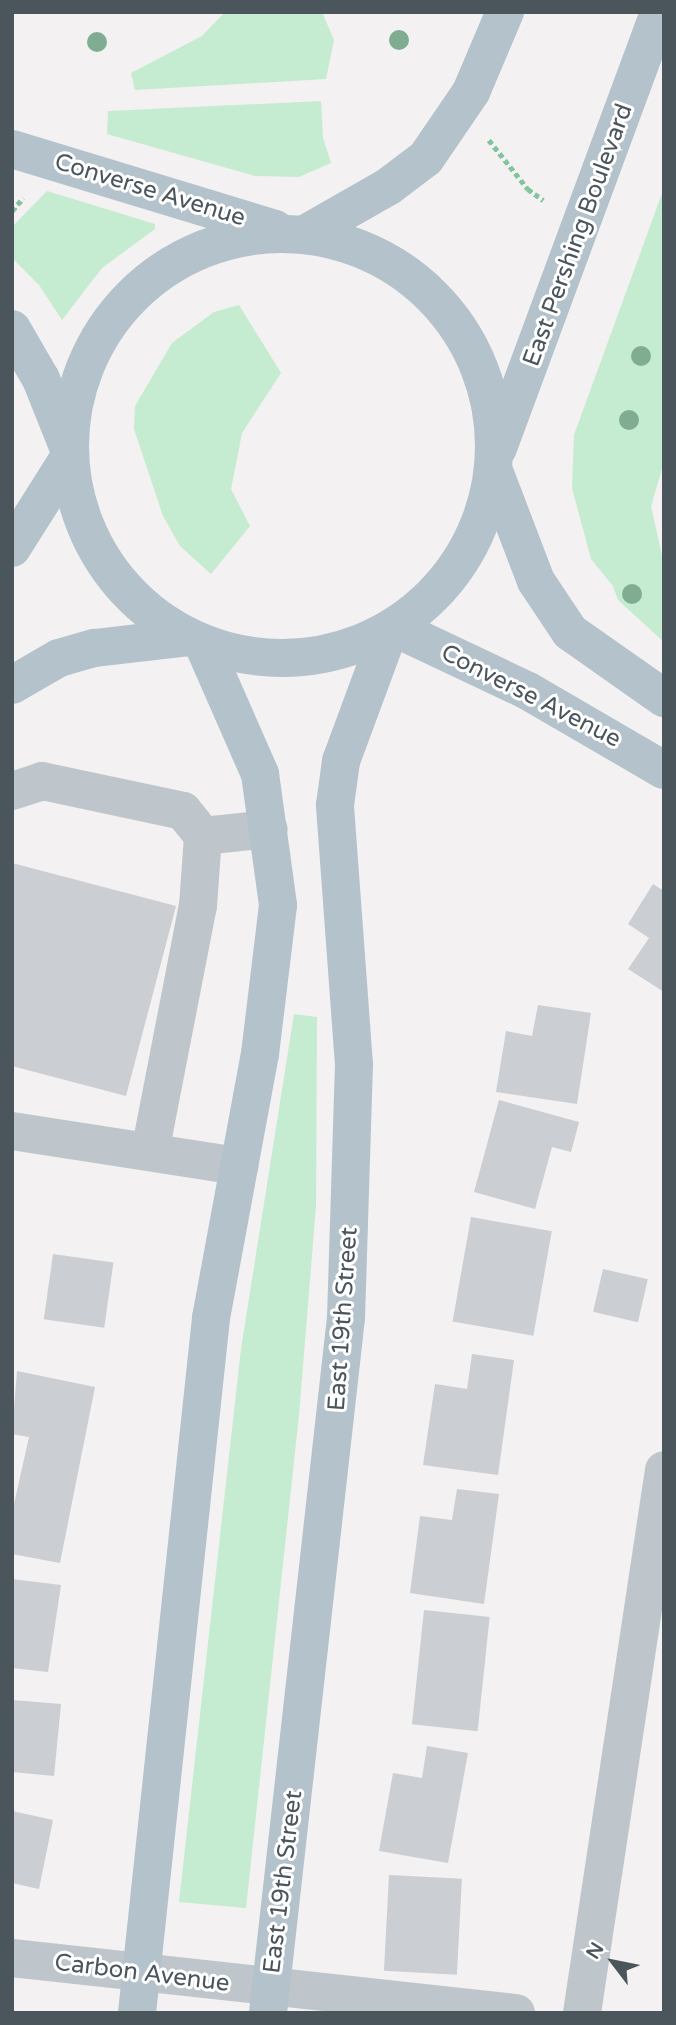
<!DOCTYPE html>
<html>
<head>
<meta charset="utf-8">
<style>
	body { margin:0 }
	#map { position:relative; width:676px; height:2025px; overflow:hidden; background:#f3f1f1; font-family:"Varela Round",sans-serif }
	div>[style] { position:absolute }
	.green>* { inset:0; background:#c5ebd0 }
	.building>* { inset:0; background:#cbced2; transform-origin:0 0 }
	.path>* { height:4.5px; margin-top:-2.25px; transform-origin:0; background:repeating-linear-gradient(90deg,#80c59d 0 5px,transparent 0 8.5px) }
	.minor>* { height:38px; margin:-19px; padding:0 19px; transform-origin:19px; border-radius:19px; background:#bec6cb }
	.major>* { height:38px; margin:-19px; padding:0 19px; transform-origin:19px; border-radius:19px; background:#b4c2cc }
	.major>.ring { margin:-19px; padding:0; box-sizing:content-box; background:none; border:38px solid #b4c2cc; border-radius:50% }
	.trees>* { width:20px; height:20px; margin:-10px; border-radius:50%; background:#80ad92 }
	span { translate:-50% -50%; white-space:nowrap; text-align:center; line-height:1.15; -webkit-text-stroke:6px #fff; paint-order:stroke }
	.street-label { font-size:24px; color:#4a555c }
	.frame { position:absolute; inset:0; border:14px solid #4a555c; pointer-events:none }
	.north { position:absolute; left:578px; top:1927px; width:70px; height:70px; -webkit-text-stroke:5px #fff; paint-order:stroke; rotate:302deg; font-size:19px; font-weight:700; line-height:28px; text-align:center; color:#4a555c }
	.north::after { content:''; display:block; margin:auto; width:24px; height:32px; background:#4a555c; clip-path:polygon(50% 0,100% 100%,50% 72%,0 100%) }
</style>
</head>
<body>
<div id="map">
	<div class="green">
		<div style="clip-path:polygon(225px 12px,322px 12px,334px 40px,326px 79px,135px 90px,131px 73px,202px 36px)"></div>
		<div style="clip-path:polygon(321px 101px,323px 138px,331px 163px,299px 177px,255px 176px,107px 134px,108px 111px)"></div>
		<div style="clip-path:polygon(664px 188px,664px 462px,651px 506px,664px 565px,664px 642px,618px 600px,613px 586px,591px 559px,572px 488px,574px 435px)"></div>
		<div style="clip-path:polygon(47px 191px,155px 224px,155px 229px,102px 268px,62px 320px,39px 285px,12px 258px,12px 227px)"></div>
		<div style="clip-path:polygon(239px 305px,281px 373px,242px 433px,231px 489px,250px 526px,211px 574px,180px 546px,163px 516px,134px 429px,135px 406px,172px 343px,214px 312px)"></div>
		<div style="clip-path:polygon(294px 1014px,317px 1017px,316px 1206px,299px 1415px,246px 1908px,179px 1902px,241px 1349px)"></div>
	</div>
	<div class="building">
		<div style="clip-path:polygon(12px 863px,176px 906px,126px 1096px,12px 1066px)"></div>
		<div style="clip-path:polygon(653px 884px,664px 891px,664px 992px,628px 969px,649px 938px,628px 924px)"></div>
		<div style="clip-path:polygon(538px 1005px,591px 1013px,577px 1104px,496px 1092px,506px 1031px,532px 1036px)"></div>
		<div style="clip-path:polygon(499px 1100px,579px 1122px,571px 1152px,552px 1147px,535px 1209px,474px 1192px)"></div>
		<div style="left:471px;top:1217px;width:82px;height:106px;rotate:10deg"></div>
		<div style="left:53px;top:1254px;width:61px;height:66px;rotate:8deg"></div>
		<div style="left:603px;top:1269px;width:46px;height:44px;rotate:13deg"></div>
		<div style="clip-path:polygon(472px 1354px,514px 1360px,498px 1475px,423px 1465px,435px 1384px,467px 1389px)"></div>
		<div style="clip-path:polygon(17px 1371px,95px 1387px,60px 1563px,12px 1554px,12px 1513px,29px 1437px,12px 1434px)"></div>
		<div style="clip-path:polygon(457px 1489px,499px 1494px,484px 1604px,410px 1593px,420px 1516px,452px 1520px)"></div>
		<div style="clip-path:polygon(12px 1579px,61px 1585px,48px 1672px,12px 1668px)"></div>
		<div style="left:424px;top:1610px;width:66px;height:115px;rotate:6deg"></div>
		<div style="clip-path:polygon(12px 1700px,61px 1704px,54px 1776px,12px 1772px)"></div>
		<div style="clip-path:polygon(427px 1746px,468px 1753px,448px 1863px,379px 1851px,393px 1773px,422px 1778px)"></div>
		<div style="clip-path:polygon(12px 1811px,53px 1820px,39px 1889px,12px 1883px)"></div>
		<div style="left:389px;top:1875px;width:73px;height:96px;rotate:3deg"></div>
	</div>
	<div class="path">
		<div style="left:489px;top:140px;width:63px;rotate:51.5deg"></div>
		<div style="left:528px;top:189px;width:19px;rotate:36deg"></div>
		<div style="left:12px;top:211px;width:17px;rotate:-50deg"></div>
	</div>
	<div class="minor">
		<div style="left:12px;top:791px;width:32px;rotate:-18deg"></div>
		<div style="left:42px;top:781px;width:144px;rotate:12deg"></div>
		<div style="left:183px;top:811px;width:32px;rotate:51deg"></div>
		<div style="left:12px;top:1131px;width:230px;rotate:8.8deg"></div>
		<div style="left:150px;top:1152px;width:251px;rotate:-79deg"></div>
		<div style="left:198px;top:906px;width:70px;rotate:-85.9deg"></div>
		<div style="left:203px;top:836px;width:66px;rotate:-6.1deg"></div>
		<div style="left:12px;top:1958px;width:507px;rotate:6.23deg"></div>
		<div style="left:582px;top:2013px;width:549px;rotate:-81.41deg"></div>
	</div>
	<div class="major">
		<div style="left:12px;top:149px;width:275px;rotate:16.9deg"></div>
		<div class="ring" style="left:70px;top:234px;width:386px;height:386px"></div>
		<div style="left:305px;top:234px;width:97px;rotate:-29.7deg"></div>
		<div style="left:389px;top:186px;width:46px;rotate:-37.1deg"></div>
		<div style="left:426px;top:158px;width:80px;rotate:-55.7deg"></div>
		<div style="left:471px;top:92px;width:87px;rotate:-67deg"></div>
		<div style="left:12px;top:329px;width:58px;rotate:59.9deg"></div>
		<div style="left:41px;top:379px;width:73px;rotate:68.3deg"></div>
		<div style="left:498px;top:448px;width:465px;rotate:-69.7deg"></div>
		<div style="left:494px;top:471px;width:118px;rotate:69.1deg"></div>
		<div style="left:536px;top:581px;width:61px;rotate:56.3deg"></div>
		<div style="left:570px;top:632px;width:115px;rotate:35.1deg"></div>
		<div style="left:12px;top:548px;width:109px;rotate:-57.8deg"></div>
		<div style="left:395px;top:628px;width:147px;rotate:25.3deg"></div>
		<div style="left:528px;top:691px;width:157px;rotate:30.2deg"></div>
		<div style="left:12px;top:685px;width:54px;rotate:-29.9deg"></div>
		<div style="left:59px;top:658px;width:37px;rotate:-16deg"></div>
		<div style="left:95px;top:648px;width:94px;rotate:-6.7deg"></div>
		<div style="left:137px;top:2013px;width:699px;rotate:-83.92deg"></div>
		<div style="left:211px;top:1318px;width:269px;rotate:-79.5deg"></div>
		<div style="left:260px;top:1054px;width:150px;rotate:-83.1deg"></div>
		<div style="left:278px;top:905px;width:132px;rotate:-97.8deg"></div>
		<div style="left:260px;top:774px;width:142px;rotate:-113.7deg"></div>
		<div style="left:268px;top:2013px;width:699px;rotate:-83.6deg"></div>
		<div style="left:346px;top:1318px;width:253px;rotate:-88.2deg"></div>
		<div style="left:354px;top:1065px;width:261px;rotate:-94.2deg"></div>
		<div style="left:335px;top:805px;width:44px;rotate:-82.2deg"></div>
		<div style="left:341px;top:761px;width:139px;rotate:-69.7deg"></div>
	</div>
	<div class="trees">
		<div style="left:399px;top:40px"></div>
		<div style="left:97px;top:42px"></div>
		<div style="left:641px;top:356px"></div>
		<div style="left:629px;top:420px"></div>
		<div style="left:632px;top:594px"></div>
	</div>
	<div class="street-label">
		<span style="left:150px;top:190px;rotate:17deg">Converse Avenue</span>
		<span style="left:578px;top:235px;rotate:-70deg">East Pershing Boulevard</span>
		<span style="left:531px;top:696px;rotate:27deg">Converse Avenue</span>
		<span style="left:343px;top:1319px;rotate:-86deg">East 19th Street</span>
		<span style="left:283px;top:1882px;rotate:-83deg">East 19th Street</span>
		<span style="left:142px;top:1973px;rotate:7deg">Carbon Avenue</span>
	</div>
	<div class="frame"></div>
	<div class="north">N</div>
</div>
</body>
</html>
